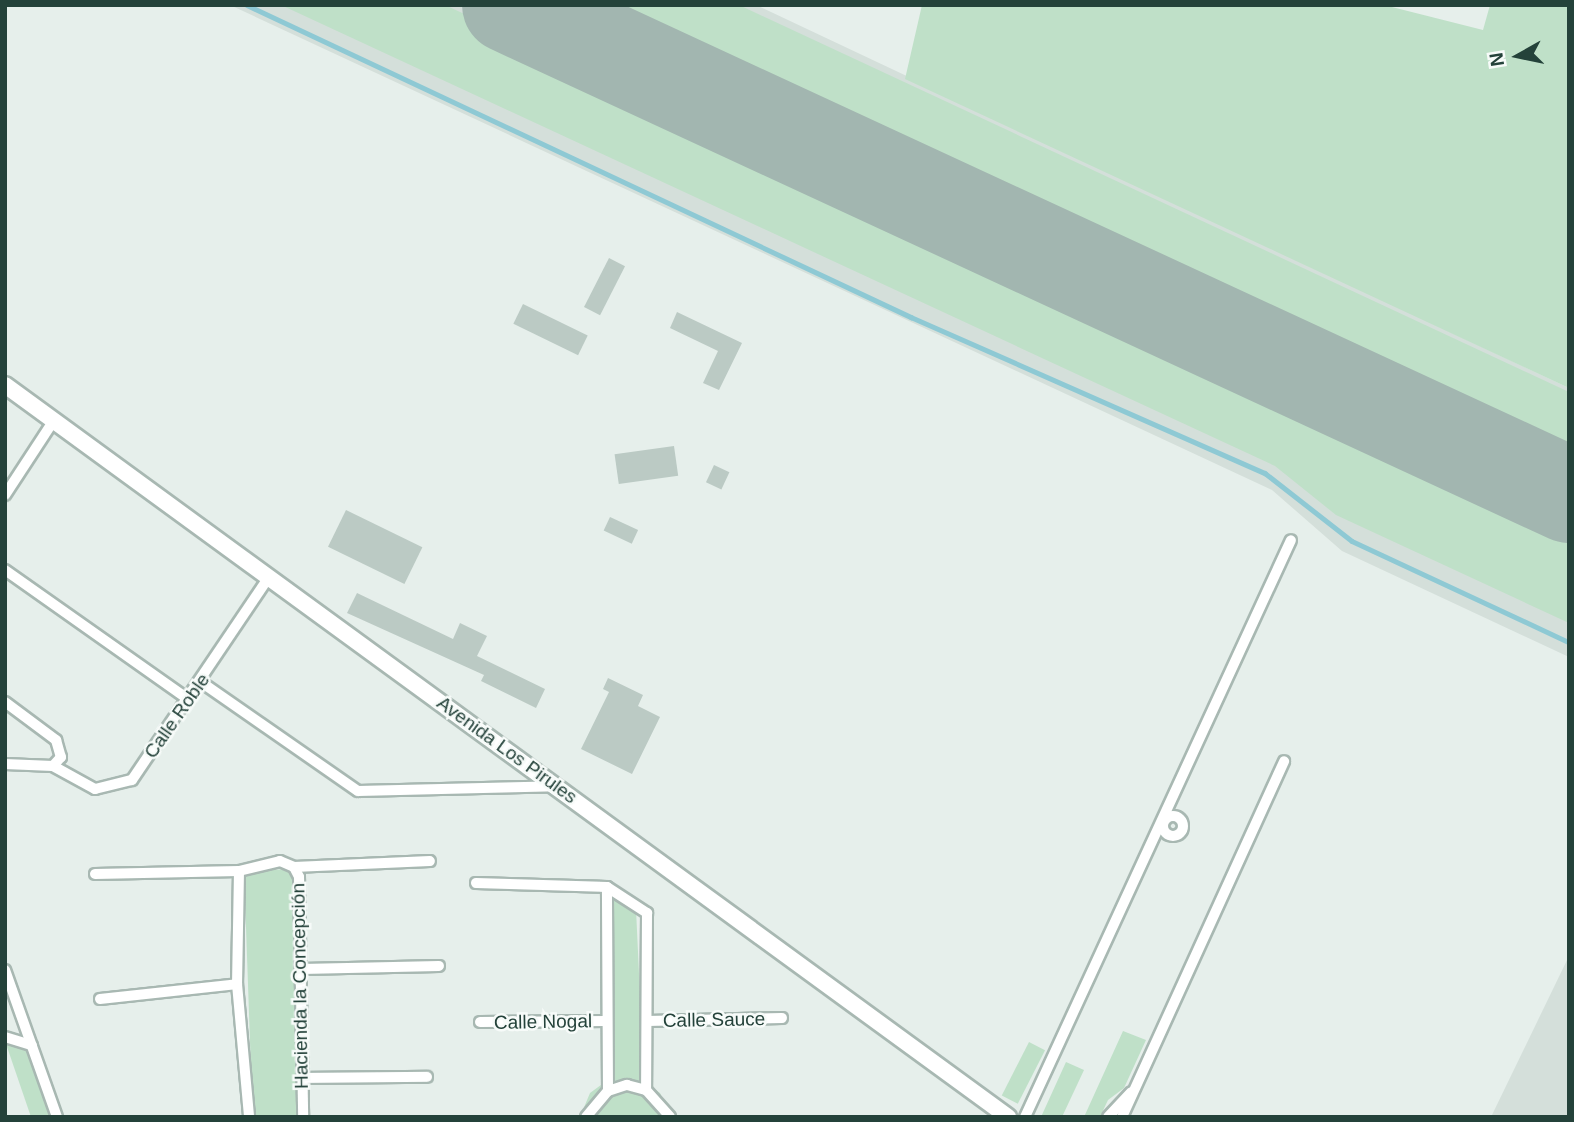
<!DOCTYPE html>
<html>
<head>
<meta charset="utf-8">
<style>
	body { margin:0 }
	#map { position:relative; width:1574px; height:1122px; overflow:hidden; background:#e6efeb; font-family:Helvetica,sans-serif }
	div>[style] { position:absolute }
	.built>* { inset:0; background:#d4dfda }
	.green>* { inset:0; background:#bfe0c8; transform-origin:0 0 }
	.stream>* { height:4.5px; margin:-2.25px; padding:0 2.25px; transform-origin:2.25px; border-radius:2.25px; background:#8ec9d4 }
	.runway>* { height:96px; margin:-48px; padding:0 48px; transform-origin:48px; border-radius:48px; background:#a2b6b0 }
	.building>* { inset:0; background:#bbcac4; transform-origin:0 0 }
	.roads { filter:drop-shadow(2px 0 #a8b8b2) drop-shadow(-2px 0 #a8b8b2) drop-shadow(0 2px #a8b8b2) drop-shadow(0 -2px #a8b8b2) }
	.street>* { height:10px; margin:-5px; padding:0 5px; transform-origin:5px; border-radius:5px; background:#fff }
	.street>.ring { margin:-5px; padding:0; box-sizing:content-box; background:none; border:10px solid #fff; border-radius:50% }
	.secondary>* { height:16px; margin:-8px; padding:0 8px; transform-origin:8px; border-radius:8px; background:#fff }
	span { translate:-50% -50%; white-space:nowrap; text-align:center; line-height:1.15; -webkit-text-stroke:5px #f7fbf9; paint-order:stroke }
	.street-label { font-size:19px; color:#24423a }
	.frame { position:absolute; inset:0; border:7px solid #24423a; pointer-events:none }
	.north { position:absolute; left:1483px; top:21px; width:70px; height:70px; -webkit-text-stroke:5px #f7fbf9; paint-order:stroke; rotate:261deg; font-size:19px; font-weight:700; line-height:28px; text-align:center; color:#24423a }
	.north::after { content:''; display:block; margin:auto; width:24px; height:32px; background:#24423a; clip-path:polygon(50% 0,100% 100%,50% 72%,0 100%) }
</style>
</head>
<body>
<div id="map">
	<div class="built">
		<div style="clip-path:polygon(230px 5px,756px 5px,1569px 388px,1569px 657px,1342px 551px,1272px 490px)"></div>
		<div style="clip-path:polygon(1569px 956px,1569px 1117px,1491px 1117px)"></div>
	</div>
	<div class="green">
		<div style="clip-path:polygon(281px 5px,445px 5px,1569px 527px,1569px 623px,1336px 515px,1275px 466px)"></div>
		<div style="clip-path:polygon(577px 5px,739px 5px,1569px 392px,1569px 464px)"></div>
		<div style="clip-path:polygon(922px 5px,1384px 5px,1483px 30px,1490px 5px,1569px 5px,1569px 388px,905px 79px)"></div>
		<div style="left:294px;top:869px;width:248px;height:50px;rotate:88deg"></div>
		<div style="clip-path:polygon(610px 892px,636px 909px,644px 1081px,660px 1093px,671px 1117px,580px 1117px,590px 1093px,605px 1082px)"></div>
		<div style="clip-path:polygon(1123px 1031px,1146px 1040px,1124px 1088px,1108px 1100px,1100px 1117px,1084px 1117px)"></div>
		<div style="clip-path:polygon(5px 1041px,32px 1045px,57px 1117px,31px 1117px)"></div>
		<div style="left:1029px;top:1042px;width:18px;height:60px;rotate:27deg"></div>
		<div style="clip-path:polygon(1066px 1062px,1084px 1070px,1062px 1117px,1041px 1117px)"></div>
	</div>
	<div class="stream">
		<div style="left:247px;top:5px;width:734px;rotate:25.17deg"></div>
		<div style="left:911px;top:317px;width:387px;rotate:23.8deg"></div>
		<div style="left:1265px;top:473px;width:110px;rotate:38deg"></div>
		<div style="left:1352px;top:541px;width:239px;rotate:25deg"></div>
	</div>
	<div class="runway">
		<div style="left:510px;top:5px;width:1167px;rotate:24.83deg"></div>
	</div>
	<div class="building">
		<div style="left:609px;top:258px;width:18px;height:55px;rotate:27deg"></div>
		<div style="left:523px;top:304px;width:72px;height:22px;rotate:26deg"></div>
		<div style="clip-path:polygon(677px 312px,742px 343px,719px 390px,703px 383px,718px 351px,670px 328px)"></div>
		<div style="left:674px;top:446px;width:30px;height:60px;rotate:82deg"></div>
		<div style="left:714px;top:465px;width:17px;height:19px;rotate:25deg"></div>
		<div style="left:346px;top:510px;width:85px;height:41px;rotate:26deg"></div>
		<div style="left:610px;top:517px;width:31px;height:15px;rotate:25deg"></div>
		<div style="clip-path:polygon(357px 593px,453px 639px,460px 623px,487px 636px,477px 656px,545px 689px,536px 708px,481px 681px,484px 675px,347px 613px)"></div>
		<div style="clip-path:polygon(608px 678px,643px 695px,638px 706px,660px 717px,632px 774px,581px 749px,609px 692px,603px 689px)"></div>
	</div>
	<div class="roads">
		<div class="street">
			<div style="left:5px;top:495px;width:90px;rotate:-56.8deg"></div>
			<div style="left:5px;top:570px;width:224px;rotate:35.2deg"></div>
			<div style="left:201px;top:682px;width:191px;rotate:34.8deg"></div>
			<div style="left:358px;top:791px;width:198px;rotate:-1.4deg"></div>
			<div style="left:5px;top:702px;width:64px;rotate:36.7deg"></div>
			<div style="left:56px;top:740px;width:18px;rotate:74deg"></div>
			<div style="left:61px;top:757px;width:12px;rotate:132deg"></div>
			<div style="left:5px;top:764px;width:48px;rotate:2.4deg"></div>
			<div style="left:53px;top:766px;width:48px;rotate:28.7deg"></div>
			<div style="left:95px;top:789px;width:38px;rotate:-14deg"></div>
			<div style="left:132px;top:780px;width:245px;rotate:-56deg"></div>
			<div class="ring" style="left:1163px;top:816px;width:10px;height:10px"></div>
			<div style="left:294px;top:867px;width:136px;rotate:-2.5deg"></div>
			<div style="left:239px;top:871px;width:42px;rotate:-13.7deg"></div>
			<div style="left:280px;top:861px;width:15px;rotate:23deg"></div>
			<div style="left:294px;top:867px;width:11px;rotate:63deg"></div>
			<div style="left:299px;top:877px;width:240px;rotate:89deg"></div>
			<div style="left:239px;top:871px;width:113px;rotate:91deg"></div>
			<div style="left:237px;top:984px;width:134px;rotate:84.8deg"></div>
			<div style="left:95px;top:874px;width:144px;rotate:-1.2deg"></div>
			<div style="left:476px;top:883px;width:131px;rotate:1.7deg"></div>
			<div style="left:302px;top:969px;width:137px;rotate:-1.3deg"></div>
			<div style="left:5px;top:970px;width:156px;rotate:70.5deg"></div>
			<div style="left:100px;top:999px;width:138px;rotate:-6.2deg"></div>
			<div style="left:647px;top:1021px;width:135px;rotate:-1.3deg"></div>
			<div style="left:480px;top:1022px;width:126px;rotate:-0.5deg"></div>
			<div style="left:5px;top:1037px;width:28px;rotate:17deg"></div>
			<div style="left:302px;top:1078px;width:125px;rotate:-0.5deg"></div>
			<div style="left:608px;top:1091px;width:204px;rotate:-90.3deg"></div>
			<div style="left:607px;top:887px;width:48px;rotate:33deg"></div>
			<div style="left:647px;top:913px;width:177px;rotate:90.3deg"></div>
			<div style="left:586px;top:1117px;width:34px;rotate:-50deg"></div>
			<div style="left:608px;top:1091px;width:20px;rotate:-18deg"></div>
			<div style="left:627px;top:1085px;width:20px;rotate:15deg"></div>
			<div style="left:646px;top:1090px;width:36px;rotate:48deg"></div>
			<div style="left:1025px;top:1117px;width:635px;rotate:-65.25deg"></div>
			<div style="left:1108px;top:1117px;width:34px;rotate:-47deg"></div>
			<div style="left:1122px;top:1117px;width:391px;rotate:-65.5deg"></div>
		</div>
		<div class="secondary">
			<div style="left:5px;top:385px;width:1242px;rotate:36.12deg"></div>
		</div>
	</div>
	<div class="street-label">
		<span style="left:177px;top:716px;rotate:-55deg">Calle Roble</span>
		<span style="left:507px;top:750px;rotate:36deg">Avenida Los Pirules</span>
		<span style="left:300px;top:986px;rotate:-91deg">Hacienda la Concepción</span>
		<span style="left:714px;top:1020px;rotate:-1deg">Calle Sauce</span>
		<span style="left:543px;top:1022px;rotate:-1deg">Calle Nogal</span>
	</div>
	<div class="frame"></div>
	<div class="north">N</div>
</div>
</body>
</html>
